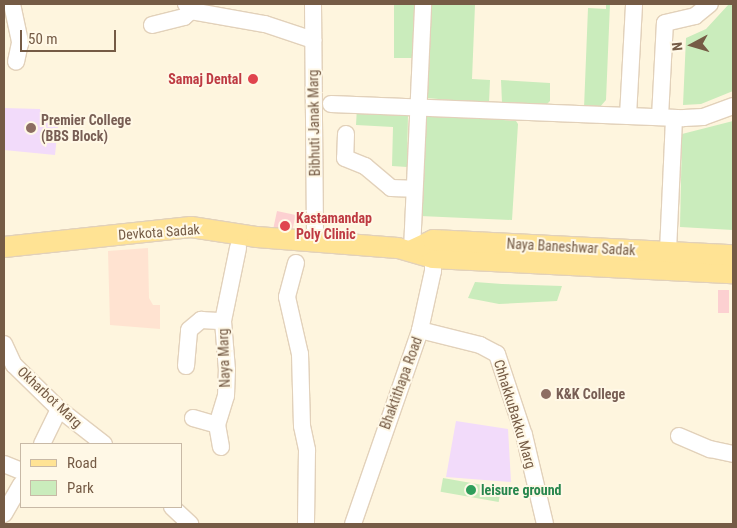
<!DOCTYPE html>
<html>
<head>
<meta charset="utf-8">
<style>
	body { margin:0 }
	#map { position:relative; width:737px; height:528px; overflow:hidden; background:#fef5de; font-family:"Roboto Condensed",sans-serif }
	div>[style] { position:absolute }
	.commercial>* { inset:0; background:#ffe3d1 }
	.education>* { inset:0; background:#f2dbfa }
	.medical>* { inset:0; background:#fcd0d1; transform-origin:0 0 }
	.green>* { inset:0; background:#caecbc; transform-origin:0 0 }
	.roads { filter:drop-shadow(1px 0 #e2d1ba) drop-shadow(-1px 0 #e2d1ba) drop-shadow(0 1px #e2d1ba) drop-shadow(0 -1px #e2d1ba) }
	.minor>* { height:16px; margin:-8px; padding:0 8px; transform-origin:8px; border-radius:8px; background:#fff }
	.major>* { height:20px; margin:-10px; padding:0 10px; transform-origin:10px; border-radius:10px; background:#ffe394 }
	.dots>* { width:14px; height:14px; translate:-50% -50%; box-sizing:border-box; border:2px solid #fff8e6; border-radius:50% }
	span { translate:-50% -50%; white-space:nowrap; text-align:center; line-height:1.15; -webkit-text-stroke:4px #fff8e6; paint-order:stroke }
	.health-label { font-size:14px; color:#be3a42; font-weight:700 }
	.right { translate:-100% -50%; text-align:right }
	.left { translate:0 -50%; text-align:left }
	.education-label { font-size:14px; color:#785e54; font-weight:700 }
	.street-label { font-size:14px; color:#755b45 }
	.leisure-label { font-size:14px; color:#27864d; font-weight:700 }
	.frame { position:absolute; inset:0; border:5px solid #755b45; pointer-events:none }
	.legend { position:absolute; left:20px; top:443px; width:162px; height:65px; box-sizing:border-box; background:#fff8e6; border:1px solid #c8b9a6; margin:0; padding:6px 9px; list-style:none; font-size:15px; color:#755b45 }
	.legend li { display:flex; align-items:center; gap:10px; height:25px }
	.legend b { width:25px; border:1px solid #c8b9a6 }
	.north { position:absolute; left:667px; top:20px; width:50px; height:50px; -webkit-text-stroke:4px #fff8e6; paint-order:stroke; rotate:264deg; font-size:14px; font-weight:700; line-height:20px; text-align:center; color:#755b45 }
	.north::after { content:''; display:block; margin:auto; width:18px; height:22px; background:#755b45; clip-path:polygon(50% 0,100% 100%,50% 72%,0 100%) }
	.scale { position:absolute; left:20px; top:30px; width:96px; height:22px; box-sizing:border-box; border:2px solid #755b45; border-top:0; padding-left:6px; font-size:15px; line-height:18px; white-space:nowrap; color:#755b45; -webkit-text-stroke:4px #fff8e6; paint-order:stroke }
</style>
</head>
<body>
<div id="map">
	<div class="commercial">
		<div style="clip-path:polygon(148px 248px,149px 298px,153px 305px,160px 305px,160px 329px,110px 325px,108px 251px)"></div>
	</div>
	<div class="education">
		<div style="clip-path:polygon(4px 108px,40px 109px,41px 118px,59px 117px,55px 155px,4px 150px)"></div>
		<div style="clip-path:polygon(456px 421px,508px 429px,511px 482px,446px 477px)"></div>
	</div>
	<div class="medical">
		<div style="left:277px;top:211px;width:19px;height:25px;rotate:12deg"></div>
		<div style="left:718px;top:290px;width:11px;height:23px"></div>
	</div>
	<div class="green">
		<div style="left:394px;top:4px;width:21px;height:54px"></div>
		<div style="clip-path:polygon(428px 4px,475px 5px,472px 79px,490px 80px,489px 103px,426px 98px)"></div>
		<div style="clip-path:polygon(606px 4px,610px 4px,606px 100px,599px 108px,584px 108px,588px 8px,606px 9px)"></div>
		<div style="clip-path:polygon(729px 4px,733px 4px,733px 91px,701px 104px,683px 105px,686px 38px,706px 29px)"></div>
		<div style="clip-path:polygon(501px 80px,550px 83px,550px 101px,545px 106px,502px 103px)"></div>
		<div style="clip-path:polygon(357px 107px,408px 114px,407px 167px,392px 166px,393px 127px,356px 125px)"></div>
		<div style="clip-path:polygon(427px 115px,516px 121px,518px 124px,512px 220px,420px 216px,423px 120px)"></div>
		<div style="clip-path:polygon(733px 121px,733px 230px,680px 227px,682px 134px)"></div>
		<div style="clip-path:polygon(475px 282px,502px 284px,562px 286px,557px 301px,499px 304px,468px 298px)"></div>
		<div style="left:443px;top:478px;width:59px;height:14px;rotate:10deg"></div>
	</div>
	<div class="roads">
		<div class="minor">
			<div style="left:12px;top:4px;width:40px;rotate:78deg"></div>
			<div style="left:20px;top:43px;width:19px;rotate:102deg"></div>
			<div style="left:186px;top:4px;width:9px;rotate:54deg"></div>
			<div style="left:191px;top:11px;width:75px;rotate:10deg"></div>
			<div style="left:265px;top:24px;width:51px;rotate:18.4deg"></div>
			<div style="left:313px;top:4px;width:239px;rotate:89.5deg"></div>
			<div style="left:152px;top:25px;width:33px;rotate:-14deg"></div>
			<div style="left:184px;top:17px;width:9px;rotate:-41deg"></div>
			<div style="left:331px;top:104px;width:353px;rotate:2.3deg"></div>
			<div style="left:684px;top:118px;width:19px;rotate:-3deg"></div>
			<div style="left:703px;top:117px;width:32px;rotate:-20deg"></div>
			<div style="left:628px;top:116px;width:112px;rotate:-86.9deg"></div>
			<div style="left:660px;top:117px;width:94px;rotate:-87deg"></div>
			<div style="left:665px;top:23px;width:31px;rotate:-13deg"></div>
			<div style="left:695px;top:16px;width:19px;rotate:-39deg"></div>
			<div style="left:346px;top:134px;width:24px;rotate:92deg"></div>
			<div style="left:345px;top:158px;width:22px;rotate:22deg"></div>
			<div style="left:365px;top:166px;width:34px;rotate:40deg"></div>
			<div style="left:391px;top:188px;width:23px;rotate:2deg"></div>
			<div style="left:412px;top:250px;width:246px;rotate:-87.4deg"></div>
			<div style="left:668px;top:251px;width:133px;rotate:-87.4deg"></div>
			<div style="left:296px;top:263px;width:35px;rotate:105deg"></div>
			<div style="left:287px;top:297px;width:58px;rotate:77.2deg"></div>
			<div style="left:300px;top:354px;width:72px;rotate:88.4deg"></div>
			<div style="left:302px;top:426px;width:25px;rotate:78deg"></div>
			<div style="left:307px;top:450px;width:74px;rotate:90.8deg"></div>
			<div style="left:420px;top:330px;width:62px;rotate:14deg"></div>
			<div style="left:480px;top:345px;width:19px;rotate:28deg"></div>
			<div style="left:497px;top:354px;width:85px;rotate:71.6deg"></div>
			<div style="left:524px;top:435px;width:91px;rotate:76.7deg"></div>
			<div style="left:4px;top:344px;width:23px;rotate:65deg"></div>
			<div style="left:14px;top:365px;width:63px;rotate:44.4deg"></div>
			<div style="left:59px;top:409px;width:57px;rotate:37.9deg"></div>
			<div style="left:186px;top:366px;width:36px;rotate:-85deg"></div>
			<div style="left:189px;top:330px;width:16px;rotate:-40deg"></div>
			<div style="left:201px;top:320px;width:22px;rotate:3deg"></div>
			<div style="left:193px;top:418px;width:25px;rotate:16deg"></div>
			<div style="left:679px;top:436px;width:34px;rotate:23deg"></div>
			<div style="left:710px;top:449px;width:24px;rotate:12deg"></div>
			<div style="left:42px;top:444px;width:39px;rotate:-64deg"></div>
			<div style="left:221px;top:447px;width:22px;rotate:-100deg"></div>
			<div style="left:217px;top:425px;width:30px;rotate:-73deg"></div>
			<div style="left:226px;top:396px;width:26px;rotate:-88deg"></div>
			<div style="left:227px;top:370px;width:49px;rotate:-94.7deg"></div>
			<div style="left:223px;top:321px;width:75px;rotate:-78.4deg"></div>
			<div style="left:4px;top:464px;width:18px;rotate:22deg"></div>
			<div style="left:172px;top:507px;width:25px;rotate:43deg"></div>
			<div style="left:4px;top:514px;width:34px;rotate:-60deg"></div>
			<div style="left:353px;top:524px;width:205px;rotate:-70.9deg"></div>
			<div style="left:420px;top:330px;width:60px;rotate:-77.6deg"></div>
			<div style="left:433px;top:271px;width:24px;rotate:-90deg"></div>
		</div>
		<div class="major">
			<div style="left:4px;top:247px;width:188px;rotate:-6.1deg"></div>
			<div style="left:191px;top:227px;width:67px;rotate:8.6deg"></div>
			<div style="left:257px;top:237px;width:141px;rotate:4.5deg"></div>
			<div style="left:398px;top:248px;width:36px;rotate:16deg"></div>
			<div style="left:433px;top:258px;width:300px;rotate:2.9deg"></div>
			<div style="left:412px;top:250px;width:23px;rotate:-25deg"></div>
			<div style="left:433px;top:240px;width:300px;rotate:2.9deg"></div>
		</div>
	</div>
	<div class="dots">
		<div style="left:253px;top:79px;background:#e0444e"></div>
		<div style="left:31px;top:128px;background:#8d6e63"></div>
		<div style="left:285px;top:226px;background:#e0444e"></div>
		<div style="left:546px;top:394px;background:#8d6e63"></div>
		<div style="left:471px;top:490px;background:#2e9e5b"></div>
	</div>
	<div class="health-label">
		<span class="right" style="left:242px;top:79px">Samaj Dental</span>
		<span class="left" style="left:296px;top:226px">Kastamandap<br>Poly Clinic</span>
	</div>
	<div class="education-label">
		<span class="left" style="left:41px;top:128px">Premier College<br>(BBS Block)</span>
		<span class="left" style="left:556px;top:394px">K&amp;K College</span>
	</div>
	<div class="street-label">
		<span style="left:314px;top:123px;rotate:-91deg">Bibhuti Janak Marg</span>
		<span style="left:159px;top:232px;rotate:-4deg">Devkota Sadak</span>
		<span style="left:571px;top:247px;rotate:3deg">Naya Baneshwar Sadak</span>
		<span style="left:224px;top:358px;rotate:-92deg">Naya Marg</span>
		<span style="left:401px;top:383px;rotate:-70deg">Bhaktithapa Road</span>
		<span style="left:50px;top:397px;rotate:43deg">Okharbot Marg</span>
		<span style="left:515px;top:414px;rotate:73deg">ChhakkuBakku Marg</span>
	</div>
	<div class="leisure-label">
		<span class="left" style="left:481px;top:490px">leisure ground</span>
	</div>
	<div class="frame"></div>
	<ul class="legend">
	<li><b style="height:6px;background:#ffe394"></b>Road</li>
	<li><b style="height:14px;background:#caecbc"></b>Park</li>
	</ul>
	<div class="north">N</div>
	<div class="scale">50 m</div>
</div>
</body>
</html>
